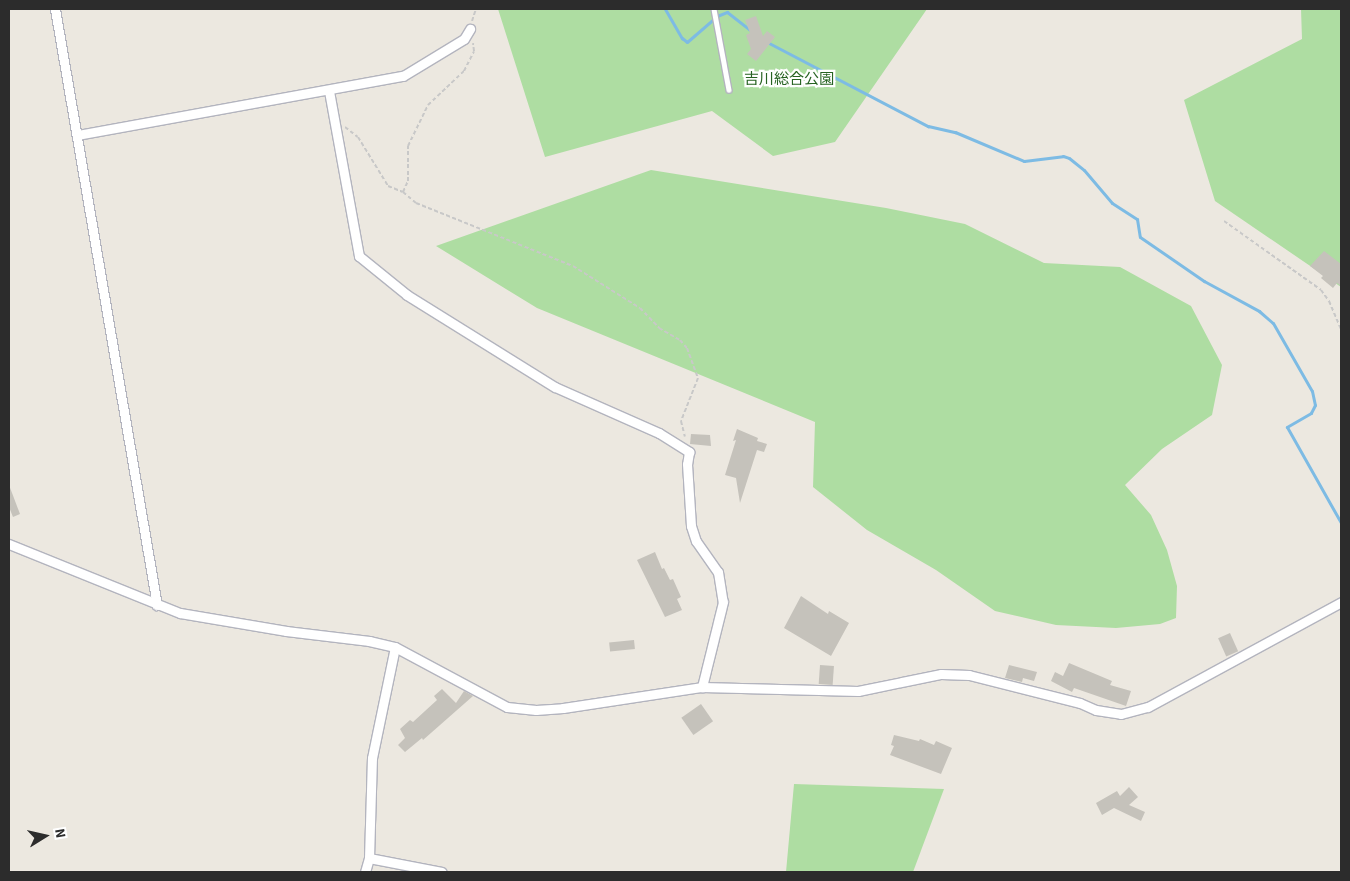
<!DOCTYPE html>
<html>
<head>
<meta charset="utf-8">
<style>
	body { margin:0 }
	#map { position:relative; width:1350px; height:881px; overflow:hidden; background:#ece8e0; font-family:"Source Sans 3","Noto Sans JP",sans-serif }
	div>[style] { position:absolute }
	.green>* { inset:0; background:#aedda2 }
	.stream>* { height:3px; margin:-1.5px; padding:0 1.5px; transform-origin:1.5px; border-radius:1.5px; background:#7dbbe4 }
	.building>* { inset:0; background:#c5c2bb; transform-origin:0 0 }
	.path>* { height:2px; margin-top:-1px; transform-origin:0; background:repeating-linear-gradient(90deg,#c8c8c8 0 4px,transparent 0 6.5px) }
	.roads { filter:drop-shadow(1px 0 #b3b4be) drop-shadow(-1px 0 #b3b4be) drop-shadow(0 1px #b3b4be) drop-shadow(0 -1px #b3b4be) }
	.lane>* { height:4.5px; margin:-2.25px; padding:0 2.25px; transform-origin:2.25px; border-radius:2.25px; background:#fff }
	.street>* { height:9px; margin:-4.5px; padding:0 4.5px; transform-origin:4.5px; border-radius:4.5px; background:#fff }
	span { translate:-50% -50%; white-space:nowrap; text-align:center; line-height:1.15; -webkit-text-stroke:4.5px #fff; paint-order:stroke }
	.park-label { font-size:15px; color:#276322 }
	.frame { position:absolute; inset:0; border:10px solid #2c2c2c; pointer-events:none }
	.north { position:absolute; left:20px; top:811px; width:50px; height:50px; -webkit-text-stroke:4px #fff; paint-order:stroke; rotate:80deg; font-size:14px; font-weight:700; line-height:20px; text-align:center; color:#2c2c2c }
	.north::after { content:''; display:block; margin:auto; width:18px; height:22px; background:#2c2c2c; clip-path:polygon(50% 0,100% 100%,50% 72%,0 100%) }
</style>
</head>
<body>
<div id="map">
	<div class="green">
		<div style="clip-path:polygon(498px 9px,927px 9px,835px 142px,773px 156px,712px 111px,545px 157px)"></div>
		<div style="clip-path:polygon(1301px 9px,1341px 9px,1341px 287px,1215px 201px,1184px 100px,1302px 39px)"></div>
		<div style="clip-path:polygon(651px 170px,886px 208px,965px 224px,1044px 263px,1120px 267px,1191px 306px,1222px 365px,1212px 415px,1162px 449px,1125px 485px,1151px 515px,1167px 550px,1177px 586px,1176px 618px,1160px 624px,1116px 628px,1056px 625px,995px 611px,936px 570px,867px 530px,813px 487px,815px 422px,537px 308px,436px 246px)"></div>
		<div style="clip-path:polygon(794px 784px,944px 789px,913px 872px,786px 872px)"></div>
	</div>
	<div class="stream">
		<div style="left:665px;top:9px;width:34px;rotate:60deg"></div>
		<div style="left:682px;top:38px;width:6px;rotate:39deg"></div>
		<div style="left:687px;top:42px;width:40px;rotate:-41deg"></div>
		<div style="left:717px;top:16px;width:11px;rotate:-22deg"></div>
		<div style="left:727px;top:12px;width:29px;rotate:38deg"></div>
		<div style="left:767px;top:42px;width:182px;rotate:27.6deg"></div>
		<div style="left:928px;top:126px;width:28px;rotate:13deg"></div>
		<div style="left:955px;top:132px;width:75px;rotate:22.8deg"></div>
		<div style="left:1024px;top:161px;width:39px;rotate:-7deg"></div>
		<div style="left:1063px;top:156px;width:6px;rotate:18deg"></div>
		<div style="left:1069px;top:158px;width:19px;rotate:39deg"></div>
		<div style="left:1084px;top:170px;width:43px;rotate:49.7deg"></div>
		<div style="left:1112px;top:203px;width:30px;rotate:33deg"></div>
		<div style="left:1137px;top:219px;width:18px;rotate:81deg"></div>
		<div style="left:1140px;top:237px;width:78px;rotate:34.5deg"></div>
		<div style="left:1204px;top:281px;width:63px;rotate:28.6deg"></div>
		<div style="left:1259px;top:311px;width:18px;rotate:41deg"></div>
		<div style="left:1273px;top:323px;width:78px;rotate:60.2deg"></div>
		<div style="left:1312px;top:391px;width:14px;rotate:78deg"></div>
		<div style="left:1315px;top:405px;width:9px;rotate:117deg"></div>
		<div style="left:1311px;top:413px;width:28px;rotate:150deg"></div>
		<div style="left:1287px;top:427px;width:110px;rotate:60.6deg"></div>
	</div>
	<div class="building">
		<div style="clip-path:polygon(756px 16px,763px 36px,767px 31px,775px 37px,756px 61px,747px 54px,751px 49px,746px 35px,750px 33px,745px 20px)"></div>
		<div style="clip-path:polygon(1324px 251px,1341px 264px,1341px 286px,1337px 283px,1333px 288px,1321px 278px,1323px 276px,1310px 266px)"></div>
		<div style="clip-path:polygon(737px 429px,758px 438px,757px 441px,767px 444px,764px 452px,757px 450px,740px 503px,736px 478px,725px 475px,736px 440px,733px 441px)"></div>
		<div style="clip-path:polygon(691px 434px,710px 435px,711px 446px,690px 444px)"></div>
		<div style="clip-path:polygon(9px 485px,20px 514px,13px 517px,9px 507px)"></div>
		<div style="clip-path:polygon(655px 552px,662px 569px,664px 568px,670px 580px,673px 579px,681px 597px,677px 599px,682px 610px,665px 617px,637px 560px)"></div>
		<div style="clip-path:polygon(801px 596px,828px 614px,829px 611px,849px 623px,831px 656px,784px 628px)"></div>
		<div style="left:1230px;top:633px;width:20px;height:13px;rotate:66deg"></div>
		<div style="left:634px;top:640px;width:9px;height:25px;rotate:84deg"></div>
		<div style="clip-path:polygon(1069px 663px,1112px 681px,1110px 685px,1131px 691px,1126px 706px,1074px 688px,1072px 692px,1051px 681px,1055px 672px,1063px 676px)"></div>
		<div style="left:820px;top:665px;width:14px;height:19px;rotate:4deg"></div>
		<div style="clip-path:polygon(1009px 665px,1037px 672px,1034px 681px,1023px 678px,1022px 682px,1005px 678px)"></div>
		<div style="clip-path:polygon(442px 689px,456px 703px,464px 691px,473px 696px,423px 740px,422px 738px,405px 752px,398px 745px,405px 738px,400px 729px,410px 720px,413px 722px,437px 700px,434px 696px)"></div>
		<div style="left:701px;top:704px;width:21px;height:24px;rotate:55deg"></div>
		<div style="clip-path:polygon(894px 735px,919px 741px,920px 739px,934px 745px,936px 741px,952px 748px,941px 774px,890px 755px,894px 746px,891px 745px)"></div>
		<div style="clip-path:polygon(1129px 787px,1138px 797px,1129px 805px,1145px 812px,1141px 821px,1114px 808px,1102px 815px,1096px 803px,1117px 791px,1120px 796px)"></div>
	</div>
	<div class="path">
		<div style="left:472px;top:21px;width:13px;rotate:-72deg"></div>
		<div style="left:345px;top:127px;width:16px;rotate:38deg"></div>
		<div style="left:358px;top:137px;width:57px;rotate:58.5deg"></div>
		<div style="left:388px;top:186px;width:16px;rotate:22deg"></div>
		<div style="left:403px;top:192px;width:17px;rotate:40deg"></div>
		<div style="left:416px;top:203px;width:169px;rotate:21.9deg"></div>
		<div style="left:573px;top:266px;width:79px;rotate:32.1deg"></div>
		<div style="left:640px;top:308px;width:28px;rotate:46deg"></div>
		<div style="left:659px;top:328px;width:24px;rotate:30deg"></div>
		<div style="left:680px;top:340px;width:11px;rotate:49deg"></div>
		<div style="left:687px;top:348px;width:32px;rotate:70deg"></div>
		<div style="left:698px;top:378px;width:46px;rotate:111.6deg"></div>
		<div style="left:681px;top:421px;width:16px;rotate:76deg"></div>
		<div style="left:403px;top:192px;width:12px;rotate:-66deg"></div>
		<div style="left:408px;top:181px;width:35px;rotate:-90deg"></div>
		<div style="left:408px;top:146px;width:46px;rotate:-64deg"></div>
		<div style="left:428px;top:105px;width:50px;rotate:-43.4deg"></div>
		<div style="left:464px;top:71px;width:22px;rotate:-63deg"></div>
		<div style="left:474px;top:51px;width:8px;rotate:-97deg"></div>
		<div style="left:1224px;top:221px;width:119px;rotate:35.4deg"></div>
		<div style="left:1321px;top:290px;width:14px;rotate:54deg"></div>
		<div style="left:1329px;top:301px;width:30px;rotate:67deg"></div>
	</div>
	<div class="roads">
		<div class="lane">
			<div style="left:714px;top:9px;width:82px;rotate:79.5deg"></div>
		</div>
		<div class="street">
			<div style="left:55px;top:9px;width:605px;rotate:80.29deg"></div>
			<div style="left:329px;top:91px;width:168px;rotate:79.7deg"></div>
			<div style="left:359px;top:256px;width:62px;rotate:39.1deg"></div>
			<div style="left:407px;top:295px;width:174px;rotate:31.9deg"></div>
			<div style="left:555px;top:387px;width:114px;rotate:23.9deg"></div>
			<div style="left:659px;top:433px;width:36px;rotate:32deg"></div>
			<div style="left:689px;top:452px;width:12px;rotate:99deg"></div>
			<div style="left:687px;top:464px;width:62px;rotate:86.3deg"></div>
			<div style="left:691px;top:526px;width:16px;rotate:72deg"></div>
			<div style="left:696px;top:541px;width:38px;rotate:55deg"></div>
			<div style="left:718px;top:572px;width:30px;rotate:81deg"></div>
			<div style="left:723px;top:602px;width:88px;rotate:103.9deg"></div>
			<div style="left:77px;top:135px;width:331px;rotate:-10.3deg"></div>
			<div style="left:403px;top:76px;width:71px;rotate:-31.2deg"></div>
			<div style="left:464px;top:39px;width:12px;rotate:-59deg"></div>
			<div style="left:9px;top:544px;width:184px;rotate:22deg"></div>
			<div style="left:180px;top:613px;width:108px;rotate:9.6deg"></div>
			<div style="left:286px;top:631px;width:84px;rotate:6.9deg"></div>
			<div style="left:369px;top:641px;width:27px;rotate:13deg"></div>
			<div style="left:395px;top:647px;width:127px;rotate:28.2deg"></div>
			<div style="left:507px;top:707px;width:29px;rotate:6deg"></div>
			<div style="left:536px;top:710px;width:27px;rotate:-4deg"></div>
			<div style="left:563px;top:708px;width:141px;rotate:-8.6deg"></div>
			<div style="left:702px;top:687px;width:156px;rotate:1.5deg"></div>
			<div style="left:858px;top:691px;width:85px;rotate:-11.6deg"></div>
			<div style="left:941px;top:674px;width:28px;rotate:2deg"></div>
			<div style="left:969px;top:675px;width:114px;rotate:14.2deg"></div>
			<div style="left:1080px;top:703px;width:17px;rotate:24deg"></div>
			<div style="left:1096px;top:710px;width:25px;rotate:9deg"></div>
			<div style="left:1121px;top:714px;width:28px;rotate:-15deg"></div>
			<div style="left:1148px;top:707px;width:220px;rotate:-28.5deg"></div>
			<div style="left:369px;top:858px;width:74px;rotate:10.9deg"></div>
			<div style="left:365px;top:872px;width:15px;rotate:-74deg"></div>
			<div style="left:369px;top:858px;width:100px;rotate:-88.3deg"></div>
			<div style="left:372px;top:758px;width:113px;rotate:-78.3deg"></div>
		</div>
	</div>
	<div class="park-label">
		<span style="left:789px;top:80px">吉川総合公園</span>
	</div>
	<div class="frame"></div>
	<div class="north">N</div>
</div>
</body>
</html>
